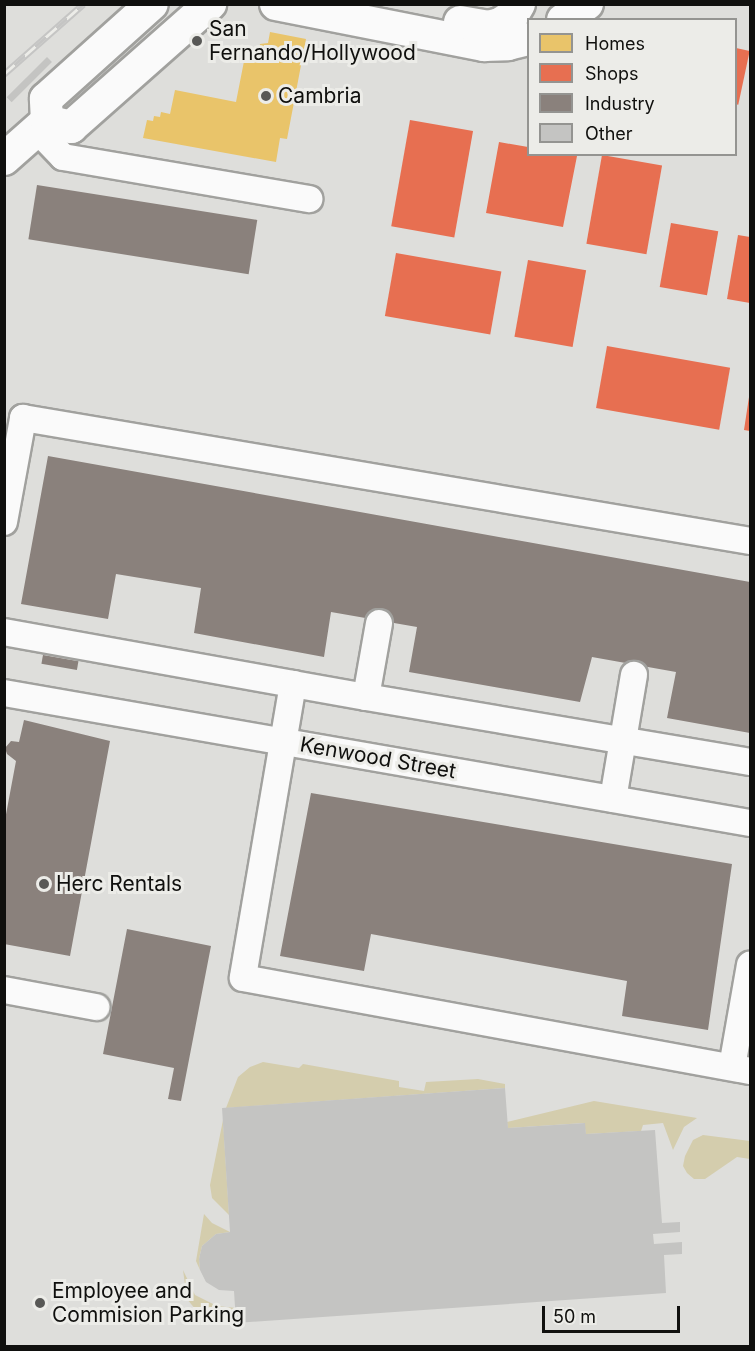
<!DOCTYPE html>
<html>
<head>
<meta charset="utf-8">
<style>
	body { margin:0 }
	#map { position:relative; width:755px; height:1351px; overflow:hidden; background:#dededb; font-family:Inter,sans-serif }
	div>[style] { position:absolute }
	.green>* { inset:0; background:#d4cdad }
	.homes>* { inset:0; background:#e9c46a }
	.shops>* { inset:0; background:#e76f51; transform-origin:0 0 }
	.industry>* { inset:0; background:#8a817c; transform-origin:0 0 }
	.building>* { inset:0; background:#c4c4c2; transform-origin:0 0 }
	.roads { filter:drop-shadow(2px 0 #a1a19e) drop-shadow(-2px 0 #a1a19e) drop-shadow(0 2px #a1a19e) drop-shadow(0 -2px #a1a19e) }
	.minor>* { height:26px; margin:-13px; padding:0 13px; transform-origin:13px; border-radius:13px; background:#fafafa }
	.major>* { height:32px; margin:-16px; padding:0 16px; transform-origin:16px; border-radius:16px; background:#fafafa }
	.rail>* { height:7px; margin-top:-3.5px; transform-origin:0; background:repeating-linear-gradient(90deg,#ecece8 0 14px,#c5c5c4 0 28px); box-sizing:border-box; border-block:2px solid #c5c5c4 }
	.dots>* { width:16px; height:16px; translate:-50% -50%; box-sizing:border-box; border:3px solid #ecece8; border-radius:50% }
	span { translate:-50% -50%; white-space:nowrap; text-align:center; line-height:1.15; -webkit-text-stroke:6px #ecece8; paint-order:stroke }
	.poi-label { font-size:21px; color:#10100e }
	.left { translate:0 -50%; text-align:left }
	.street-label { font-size:21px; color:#10100e }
	.frame { position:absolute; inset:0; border:6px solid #10100e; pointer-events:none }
	.legend { position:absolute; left:527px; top:18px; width:210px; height:138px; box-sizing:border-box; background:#ecece8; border:2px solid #949491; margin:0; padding:8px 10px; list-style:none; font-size:18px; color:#10100e }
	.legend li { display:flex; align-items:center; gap:12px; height:30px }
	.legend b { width:30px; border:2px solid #949491 }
	.scale { position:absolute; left:542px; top:1306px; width:138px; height:27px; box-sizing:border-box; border:3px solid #10100e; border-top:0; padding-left:8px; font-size:18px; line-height:21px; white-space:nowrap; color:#10100e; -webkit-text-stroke:4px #ecece8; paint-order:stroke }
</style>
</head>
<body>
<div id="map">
	<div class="green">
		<div style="clip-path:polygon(263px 1062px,299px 1068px,303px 1064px,399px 1081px,399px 1087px,424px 1091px,426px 1082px,478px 1079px,505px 1084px,505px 1088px,226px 1108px,238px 1077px,250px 1067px)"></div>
		<div style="clip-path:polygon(594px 1101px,697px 1118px,684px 1127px,673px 1150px,663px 1123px,643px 1125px,641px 1131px,586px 1134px,584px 1123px,508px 1128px,507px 1122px)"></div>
		<div style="clip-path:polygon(223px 1120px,229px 1215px,212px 1198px,210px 1185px)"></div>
		<div style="clip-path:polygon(703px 1135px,750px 1141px,750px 1159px,737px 1157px,705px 1179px,694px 1179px,687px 1173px,683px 1166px,685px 1156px,693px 1140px)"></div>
		<div style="clip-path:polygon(204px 1214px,212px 1223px,230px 1232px,216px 1234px,202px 1246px,199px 1259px,200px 1270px,196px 1261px)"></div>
		<div style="clip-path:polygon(183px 1270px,195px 1295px,217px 1306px,236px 1308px,236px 1323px,218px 1324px,200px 1315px,187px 1299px)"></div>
	</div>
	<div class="homes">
		<div style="clip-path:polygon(270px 32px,306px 39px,287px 139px,280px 138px,276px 162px,143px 138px,147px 120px,153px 121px,154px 116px,160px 117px,161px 112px,170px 114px,175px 90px,236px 102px,246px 51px,258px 53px,260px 44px,268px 43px)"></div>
	</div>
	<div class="shops">
		<div style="left:736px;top:48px;width:14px;height:55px;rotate:12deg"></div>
		<div style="left:410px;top:120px;width:64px;height:108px;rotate:10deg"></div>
		<div style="clip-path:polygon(499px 142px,528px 147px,528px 154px,577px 156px,563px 227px,486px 213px)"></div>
		<div style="left:602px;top:155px;width:61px;height:90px;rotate:10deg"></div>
		<div style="left:671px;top:223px;width:48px;height:65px;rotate:10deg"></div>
		<div style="clip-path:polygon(738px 235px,750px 237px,750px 303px,727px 299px)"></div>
		<div style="left:396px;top:253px;width:107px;height:64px;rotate:10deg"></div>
		<div style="left:528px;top:260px;width:59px;height:78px;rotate:10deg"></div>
		<div style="left:607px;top:346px;width:125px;height:63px;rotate:10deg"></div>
		<div style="clip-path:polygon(749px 397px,750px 397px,750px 431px,744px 430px)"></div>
	</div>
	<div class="industry">
		<div style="left:37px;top:185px;width:223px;height:55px;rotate:9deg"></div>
		<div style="clip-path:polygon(48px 456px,750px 582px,750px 733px,667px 718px,676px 672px,592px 657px,580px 702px,409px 672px,417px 627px,331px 612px,324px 657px,194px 633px,201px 588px,116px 574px,108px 619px,21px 604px)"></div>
		<div style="left:43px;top:655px;width:36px;height:9px;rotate:10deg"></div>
		<div style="clip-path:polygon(24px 720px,110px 741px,70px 956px,4px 944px,4px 825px,16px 761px,7px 754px,5px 748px,11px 741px,19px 742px)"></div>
		<div style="clip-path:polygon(311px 793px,732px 864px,708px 1030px,622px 1016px,627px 981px,371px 934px,364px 971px,280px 956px)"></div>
		<div style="clip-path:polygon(127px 929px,211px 946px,181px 1101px,168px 1099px,174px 1068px,103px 1054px)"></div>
	</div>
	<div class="building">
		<div style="left:47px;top:57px;width:7px;height:57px;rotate:45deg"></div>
		<div style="clip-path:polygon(505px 1088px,508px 1128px,585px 1123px,586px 1134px,655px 1130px,662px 1223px,680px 1222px,680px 1232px,653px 1234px,654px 1244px,682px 1242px,682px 1254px,664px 1255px,666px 1293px,236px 1323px,234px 1291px,219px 1290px,206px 1282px,200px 1270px,199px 1259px,202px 1246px,216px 1234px,230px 1232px,222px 1108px)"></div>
	</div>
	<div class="roads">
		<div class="minor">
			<div style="left:37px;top:130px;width:37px;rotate:46deg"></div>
			<div style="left:63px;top:157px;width:250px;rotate:9.7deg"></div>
			<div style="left:4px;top:522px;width:106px;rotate:-79.6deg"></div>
			<div style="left:23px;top:418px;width:737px;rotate:9.6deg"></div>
			<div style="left:4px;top:632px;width:294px;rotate:10.2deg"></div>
			<div style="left:293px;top:684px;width:298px;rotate:99.7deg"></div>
			<div style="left:243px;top:978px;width:515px;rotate:10.39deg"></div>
			<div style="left:293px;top:684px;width:74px;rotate:10.1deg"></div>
			<div style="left:366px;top:697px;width:75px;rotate:-80deg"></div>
			<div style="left:4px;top:693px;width:757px;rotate:9.89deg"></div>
			<div style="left:366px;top:697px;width:389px;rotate:9.6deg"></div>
			<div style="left:613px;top:799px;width:126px;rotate:-80.4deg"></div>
			<div style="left:4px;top:990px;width:94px;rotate:10.5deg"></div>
			<div style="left:732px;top:1067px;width:104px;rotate:-80deg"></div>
		</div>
		<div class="major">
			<div style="left:276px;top:4px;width:212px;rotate:11.2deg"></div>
			<div style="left:484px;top:45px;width:24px;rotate:-2deg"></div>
			<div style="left:508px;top:44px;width:21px;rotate:-14deg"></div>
			<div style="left:563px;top:20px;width:29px;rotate:-34deg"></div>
			<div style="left:460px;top:22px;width:28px;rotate:10deg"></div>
			<div style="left:488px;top:27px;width:12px;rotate:-14deg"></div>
			<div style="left:500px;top:24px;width:14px;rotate:-34deg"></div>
			<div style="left:512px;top:16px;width:14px;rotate:-60deg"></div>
			<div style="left:47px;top:121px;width:25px;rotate:14deg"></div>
			<div style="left:71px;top:127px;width:186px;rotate:-41.5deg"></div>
			<div style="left:4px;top:159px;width:57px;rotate:-41.5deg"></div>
			<div style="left:47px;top:121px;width:22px;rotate:-93deg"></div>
			<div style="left:46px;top:99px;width:142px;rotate:-41.9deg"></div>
		</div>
	</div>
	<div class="rail">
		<div style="left:4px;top:74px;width:106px;rotate:-41.5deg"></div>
	</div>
	<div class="dots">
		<div style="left:197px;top:41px;background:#585856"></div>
		<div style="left:266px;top:96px;background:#585856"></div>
		<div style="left:44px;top:884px;background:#585856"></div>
		<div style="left:40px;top:1303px;background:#585856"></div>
	</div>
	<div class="poi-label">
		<span class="left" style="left:209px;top:41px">San<br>Fernando/Hollywood</span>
		<span class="left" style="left:278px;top:96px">Cambria</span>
		<span class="left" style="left:56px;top:884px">Herc Rentals</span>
		<span class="left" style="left:52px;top:1303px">Employee and<br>Commision Parking</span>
	</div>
	<div class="street-label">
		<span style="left:378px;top:758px;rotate:10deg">Kenwood Street</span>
	</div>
	<div class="frame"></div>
	<ul class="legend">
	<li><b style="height:16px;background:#e9c46a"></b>Homes</li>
	<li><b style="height:16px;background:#e76f51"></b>Shops</li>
	<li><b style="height:16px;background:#8a817c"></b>Industry</li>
	<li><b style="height:16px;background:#c4c4c2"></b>Other</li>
	</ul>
	<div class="scale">50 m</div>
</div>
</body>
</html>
